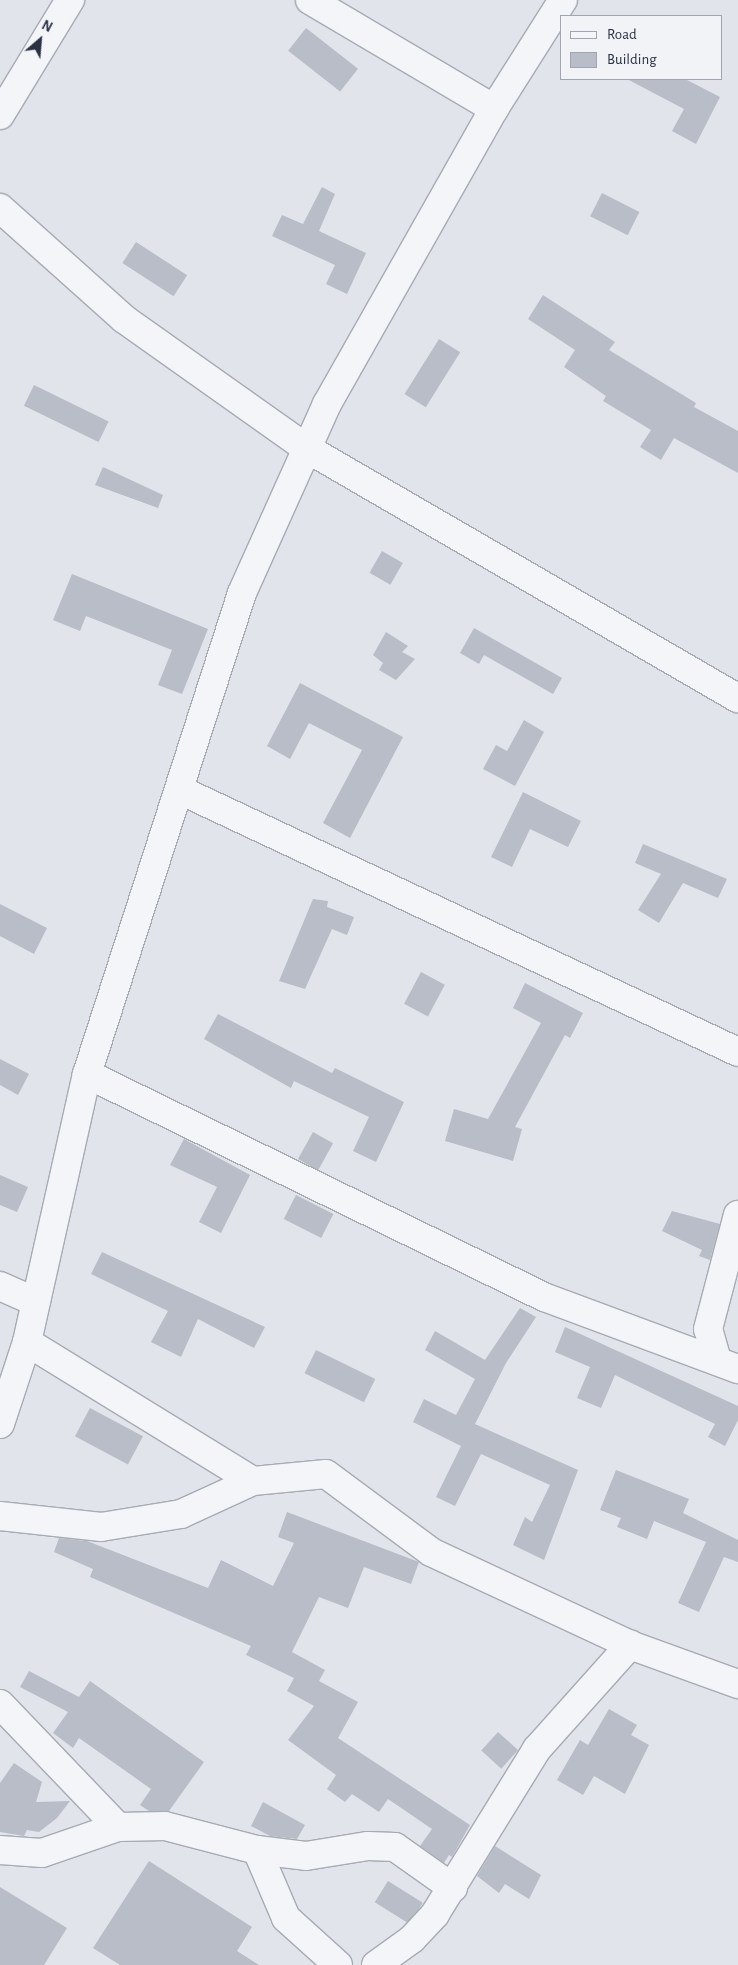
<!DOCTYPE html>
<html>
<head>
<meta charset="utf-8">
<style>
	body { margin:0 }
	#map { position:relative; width:738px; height:1965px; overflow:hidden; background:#e1e4ea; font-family:"Alegreya Sans",sans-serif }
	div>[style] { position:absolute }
	.building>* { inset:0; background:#b8bdc7; transform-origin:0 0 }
	.roads { filter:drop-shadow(1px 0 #a6abb4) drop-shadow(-1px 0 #a6abb4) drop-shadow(0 1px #a6abb4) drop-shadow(0 -1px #a6abb4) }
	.minor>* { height:28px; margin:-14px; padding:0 14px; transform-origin:14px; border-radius:14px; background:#f4f5f8 }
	span { translate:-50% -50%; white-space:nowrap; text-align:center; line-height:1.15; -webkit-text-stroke:5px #f1f3f7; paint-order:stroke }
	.legend { position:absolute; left:560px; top:15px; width:162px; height:65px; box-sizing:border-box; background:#f1f3f7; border:1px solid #a1a5af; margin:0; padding:6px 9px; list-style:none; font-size:15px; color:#293142 }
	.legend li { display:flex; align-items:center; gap:10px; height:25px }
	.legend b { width:25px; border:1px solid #a1a5af }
	.north { position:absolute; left:15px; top:15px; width:50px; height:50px; -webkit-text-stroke:4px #f1f3f7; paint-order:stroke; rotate:27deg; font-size:14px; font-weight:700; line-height:20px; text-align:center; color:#293142 }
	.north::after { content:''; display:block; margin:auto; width:18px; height:22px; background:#293142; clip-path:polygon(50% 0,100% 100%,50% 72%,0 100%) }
</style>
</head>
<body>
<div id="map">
	<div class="building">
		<div style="left:306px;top:28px;width:66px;height:29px;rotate:38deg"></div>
		<div style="clip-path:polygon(627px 79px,685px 79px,720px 97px,696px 144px,672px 131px,684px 109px)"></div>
		<div style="clip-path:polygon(322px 187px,335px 194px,319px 231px,366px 253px,347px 294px,326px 284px,335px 265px,272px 236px,282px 215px,303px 224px)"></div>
		<div style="left:602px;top:193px;width:42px;height:26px;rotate:27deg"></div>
		<div style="left:136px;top:242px;width:61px;height:25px;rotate:33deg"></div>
		<div style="clip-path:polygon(543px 295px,615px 342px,609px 350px,696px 403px,694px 407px,738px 431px,738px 473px,674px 438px,661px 460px,640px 447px,651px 430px,603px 401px,606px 396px,564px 367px,575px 350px,528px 319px)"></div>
		<div style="left:439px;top:339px;width:25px;height:65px;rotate:32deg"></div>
		<div style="left:34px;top:385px;width:83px;height:23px;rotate:26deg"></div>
		<div style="clip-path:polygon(103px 467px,163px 495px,158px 508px,95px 485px)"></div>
		<div style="left:382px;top:551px;width:24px;height:25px;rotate:30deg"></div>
		<div style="clip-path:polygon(72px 574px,208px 629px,182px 694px,158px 685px,172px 650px,86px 616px,80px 631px,53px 620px)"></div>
		<div style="clip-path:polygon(474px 628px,562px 678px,553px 694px,484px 655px,479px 664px,460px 653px)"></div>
		<div style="clip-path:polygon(386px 632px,408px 646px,402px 652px,415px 659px,396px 680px,379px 670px,383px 663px,373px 655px)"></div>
		<div style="clip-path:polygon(300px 683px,403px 737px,350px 838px,323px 823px,362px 750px,309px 723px,290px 759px,267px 746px)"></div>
		<div style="clip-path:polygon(524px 720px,544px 732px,515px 786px,483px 769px,496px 745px,507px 751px)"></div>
		<div style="clip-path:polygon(523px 792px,581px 821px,568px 847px,530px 829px,512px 867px,491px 857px)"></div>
		<div style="clip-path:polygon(643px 844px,727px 879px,718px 898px,683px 883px,659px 923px,638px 910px,661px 874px,635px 863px)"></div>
		<div style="clip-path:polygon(313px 899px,328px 901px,327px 907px,354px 917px,347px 935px,332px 929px,305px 989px,279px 981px)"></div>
		<div style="clip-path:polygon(0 904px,47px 928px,34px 954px,0 936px)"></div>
		<div style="left:421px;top:972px;width:27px;height:36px;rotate:28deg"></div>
		<div style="clip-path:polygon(525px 983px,583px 1013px,570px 1038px,565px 1035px,515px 1127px,522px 1129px,513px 1161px,445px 1141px,454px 1109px,488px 1119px,541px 1023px,513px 1008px)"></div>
		<div style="clip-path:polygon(218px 1014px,332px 1073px,335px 1068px,404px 1102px,376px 1162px,353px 1151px,369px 1117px,294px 1081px,291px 1088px,204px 1039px)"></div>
		<div style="clip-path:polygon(0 1059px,29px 1074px,18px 1095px,0 1085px)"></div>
		<div style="left:313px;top:1132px;width:23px;height:31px;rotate:29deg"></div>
		<div style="clip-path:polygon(184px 1139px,250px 1175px,221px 1233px,199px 1222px,217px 1187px,170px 1165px)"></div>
		<div style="clip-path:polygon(0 1175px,28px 1187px,17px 1212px,0 1205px)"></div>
		<div style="left:296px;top:1195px;width:42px;height:27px;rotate:27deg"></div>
		<div style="clip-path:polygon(672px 1211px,720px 1224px,710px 1260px,699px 1256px,702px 1250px,662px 1231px)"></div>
		<div style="clip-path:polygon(102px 1252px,265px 1327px,254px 1348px,198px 1319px,181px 1357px,151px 1342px,168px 1311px,91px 1274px)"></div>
		<div style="clip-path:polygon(520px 1308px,536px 1317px,506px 1363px,475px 1424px,578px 1470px,544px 1560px,513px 1545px,525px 1517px,532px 1522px,550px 1485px,481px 1454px,455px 1506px,436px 1497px,461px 1446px,413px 1422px,424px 1399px,456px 1415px,475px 1379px,425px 1350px,435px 1331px,485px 1360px)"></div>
		<div style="clip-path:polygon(565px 1327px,738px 1406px,738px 1420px,725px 1446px,708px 1437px,715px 1424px,615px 1375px,601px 1408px,577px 1398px,590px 1367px,555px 1352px)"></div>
		<div style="left:316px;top:1350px;width:66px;height:26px;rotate:26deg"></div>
		<div style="left:90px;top:1408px;width:60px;height:32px;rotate:28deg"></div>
		<div style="clip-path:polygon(616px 1470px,689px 1499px,683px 1513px,738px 1540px,738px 1562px,724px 1557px,699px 1612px,678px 1603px,706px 1542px,654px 1521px,647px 1539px,617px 1527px,621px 1518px,600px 1510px)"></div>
		<div style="clip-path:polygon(287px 1512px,419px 1562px,411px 1584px,364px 1567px,348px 1608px,319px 1597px,292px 1652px,325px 1670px,319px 1681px,358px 1702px,338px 1738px,470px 1825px,452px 1857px,449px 1855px,444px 1863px,420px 1846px,432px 1829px,388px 1799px,379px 1812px,352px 1794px,345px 1802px,327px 1789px,336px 1775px,288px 1740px,314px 1706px,287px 1691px,294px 1678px,246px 1655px,251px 1646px,90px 1577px,93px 1569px,54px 1552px,59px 1538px,87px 1541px,208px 1588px,221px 1560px,273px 1586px,294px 1543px,278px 1537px)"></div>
		<div style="clip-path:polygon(29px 1671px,79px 1697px,90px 1681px,204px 1762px,169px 1811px,149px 1811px,140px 1805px,151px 1789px,79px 1738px,73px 1748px,53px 1733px,68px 1712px,20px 1687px)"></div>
		<div style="clip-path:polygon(609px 1709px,637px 1725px,631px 1735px,649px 1745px,625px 1794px,594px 1776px,583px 1795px,557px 1780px,580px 1740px,588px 1745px)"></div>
		<div style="left:498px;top:1732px;width:27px;height:25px;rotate:42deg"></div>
		<div style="clip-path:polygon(14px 1763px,42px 1782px,36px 1802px,70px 1801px,57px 1818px,39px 1832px,27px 1830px,24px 1836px,0 1832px,0 1783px)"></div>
		<div style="clip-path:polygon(263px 1802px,305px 1825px,297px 1839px,270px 1836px,251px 1826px)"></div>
		<div style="clip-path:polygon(495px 1846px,541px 1875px,529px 1899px,505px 1884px,499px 1893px,477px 1876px)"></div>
		<div style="clip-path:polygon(149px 1861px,252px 1927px,237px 1951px,259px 1965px,120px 1965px,93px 1948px)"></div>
		<div style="left:388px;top:1881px;width:41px;height:25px;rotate:32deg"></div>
		<div style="clip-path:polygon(0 1887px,67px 1928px,44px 1965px,0 1965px)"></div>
	</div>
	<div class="roads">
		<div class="minor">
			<div style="left:310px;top:0;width:214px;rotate:30.6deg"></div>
			<div style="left:0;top:115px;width:135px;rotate:-58.7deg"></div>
			<div style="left:0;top:208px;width:166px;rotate:41.8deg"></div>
			<div style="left:124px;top:319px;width:223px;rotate:35.3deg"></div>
			<div style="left:306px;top:448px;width:499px;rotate:30.1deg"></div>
			<div style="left:180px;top:790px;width:616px;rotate:25.15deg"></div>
			<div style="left:87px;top:1074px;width:509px;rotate:26.01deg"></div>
			<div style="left:544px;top:1297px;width:207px;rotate:20.4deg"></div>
			<div style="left:0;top:1286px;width:39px;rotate:24deg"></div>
			<div style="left:27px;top:1342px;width:265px;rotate:31.6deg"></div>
			<div style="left:717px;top:1360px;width:32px;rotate:-106deg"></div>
			<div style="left:708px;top:1329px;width:118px;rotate:-75.3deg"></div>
			<div style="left:0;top:1424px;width:86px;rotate:-71.8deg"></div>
			<div style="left:27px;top:1342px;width:275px;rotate:-77.4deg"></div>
			<div style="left:87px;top:1074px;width:505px;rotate:-72.14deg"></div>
			<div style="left:242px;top:593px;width:207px;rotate:-65.8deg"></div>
			<div style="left:327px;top:404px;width:339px;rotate:-60.5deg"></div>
			<div style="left:494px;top:109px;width:129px;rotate:-57.7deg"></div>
			<div style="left:0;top:1516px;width:102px;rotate:6.2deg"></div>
			<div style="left:101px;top:1527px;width:81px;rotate:-9.2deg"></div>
			<div style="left:181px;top:1514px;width:79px;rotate:-24.6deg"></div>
			<div style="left:253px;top:1481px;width:73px;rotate:-5.5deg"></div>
			<div style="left:326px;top:1474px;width:131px;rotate:36.6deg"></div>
			<div style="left:431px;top:1552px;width:220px;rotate:25deg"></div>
			<div style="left:630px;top:1645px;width:115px;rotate:19.9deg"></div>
			<div style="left:0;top:1704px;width:170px;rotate:46.2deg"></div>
			<div style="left:0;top:1850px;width:42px;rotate:4.1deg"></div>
			<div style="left:42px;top:1853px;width:80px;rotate:-18.9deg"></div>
			<div style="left:118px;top:1827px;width:47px;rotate:-1.2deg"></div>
			<div style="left:165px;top:1826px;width:95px;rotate:14.6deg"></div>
			<div style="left:257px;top:1850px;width:49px;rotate:7deg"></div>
			<div style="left:306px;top:1856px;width:63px;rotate:-9.2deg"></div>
			<div style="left:368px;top:1846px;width:27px;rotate:2deg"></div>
			<div style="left:395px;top:1847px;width:71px;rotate:35.3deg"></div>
			<div style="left:257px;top:1850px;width:74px;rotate:66.9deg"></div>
			<div style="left:286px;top:1918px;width:70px;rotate:42.1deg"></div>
			<div style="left:376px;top:1965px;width:44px;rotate:-35.8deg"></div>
			<div style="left:412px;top:1939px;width:34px;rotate:-47deg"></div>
			<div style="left:435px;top:1914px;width:194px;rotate:-58.3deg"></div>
			<div style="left:537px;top:1749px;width:140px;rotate:-48.2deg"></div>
		</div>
	</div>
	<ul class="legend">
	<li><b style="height:6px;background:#f4f5f8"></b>Road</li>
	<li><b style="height:14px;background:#b8bdc7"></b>Building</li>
	</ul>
	<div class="north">N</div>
</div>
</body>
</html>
